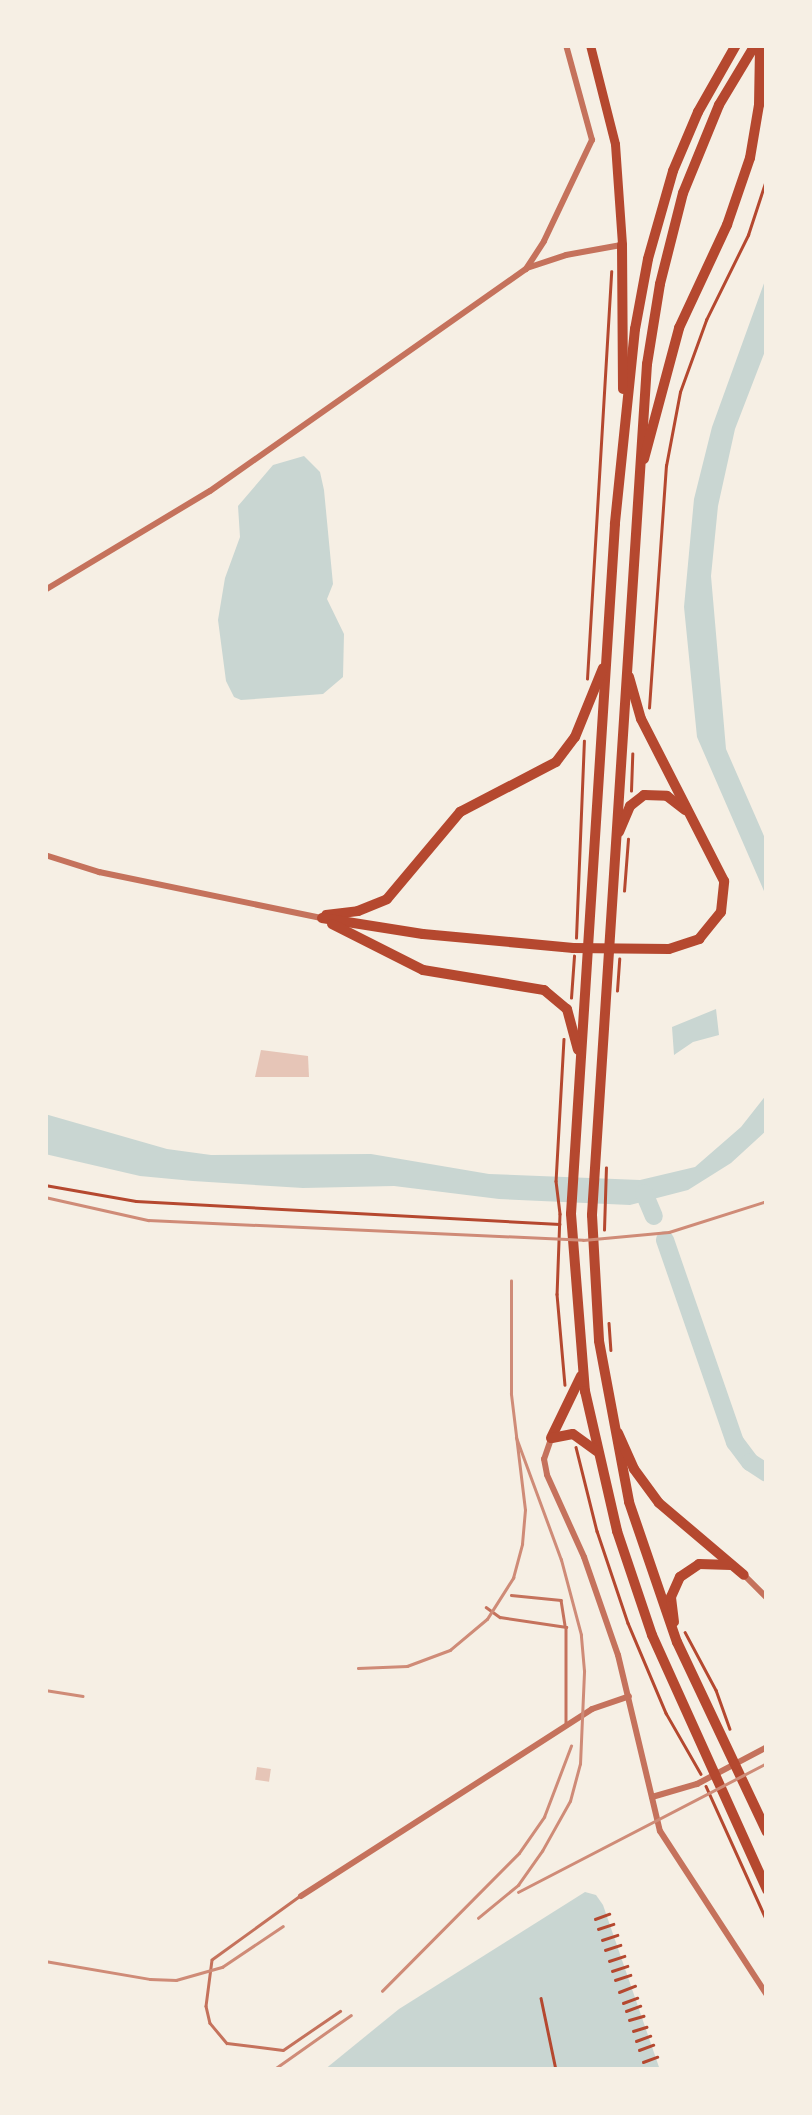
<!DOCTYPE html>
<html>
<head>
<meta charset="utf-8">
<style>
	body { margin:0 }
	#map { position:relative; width:812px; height:2115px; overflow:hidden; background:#f6efe4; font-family:"IBM Plex Sans",sans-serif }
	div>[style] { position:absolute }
	.water>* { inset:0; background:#c9d6d2 }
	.river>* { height:18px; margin:-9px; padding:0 9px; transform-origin:9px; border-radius:9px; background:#c9d6d2 }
	.building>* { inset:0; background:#e6c5b7; transform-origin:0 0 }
	.path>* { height:2.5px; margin:-1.25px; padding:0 1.25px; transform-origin:1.25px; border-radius:1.25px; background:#b5482f }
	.service>* { height:2.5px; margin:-1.25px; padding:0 1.25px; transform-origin:1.25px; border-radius:1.25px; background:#c5725c }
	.minor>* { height:6px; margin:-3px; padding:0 3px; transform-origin:3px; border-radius:3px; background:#c5725c }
	.secondary>* { height:9px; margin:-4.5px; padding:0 4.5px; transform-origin:4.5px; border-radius:4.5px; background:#b5482f }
	.trunk>* { height:10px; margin:-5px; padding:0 5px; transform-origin:5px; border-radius:5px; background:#b5482f }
	.rail>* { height:2.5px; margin:-1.25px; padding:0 1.25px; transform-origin:1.25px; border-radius:1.25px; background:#cf8b77 }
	span { translate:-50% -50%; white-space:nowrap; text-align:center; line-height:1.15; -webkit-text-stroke:9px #f6efe4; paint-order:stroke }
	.frame { position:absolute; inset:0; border:48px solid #f6efe4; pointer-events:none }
</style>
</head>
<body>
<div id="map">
	<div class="water">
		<div style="clip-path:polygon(767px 275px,767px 346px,735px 429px,718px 506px,711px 576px,726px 749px,767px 843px,767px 898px,697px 737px,684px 607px,694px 499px,712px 427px)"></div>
		<div style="clip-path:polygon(304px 456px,320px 472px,324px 490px,333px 584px,327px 599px,344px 634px,343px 677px,323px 694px,241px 700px,234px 697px,226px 681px,218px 620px,225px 578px,240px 537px,238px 506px,273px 465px)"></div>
		<div style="clip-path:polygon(716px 1009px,719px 1035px,693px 1042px,674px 1055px,672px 1027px)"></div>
		<div style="clip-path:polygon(767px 1094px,767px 1130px,731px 1163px,688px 1190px,630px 1205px,499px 1199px,394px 1186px,303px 1188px,193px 1181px,140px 1176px,45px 1154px,45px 1114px,167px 1149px,211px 1155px,371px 1154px,489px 1174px,640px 1180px,695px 1167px,741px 1127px)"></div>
		<div style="clip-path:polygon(585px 1892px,596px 1895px,603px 1905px,660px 2070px,324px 2070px,399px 2009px)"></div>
	</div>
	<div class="river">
		<div style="left:644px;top:1193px;width:25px;rotate:67deg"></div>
		<div style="left:665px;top:1240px;width:214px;rotate:70.9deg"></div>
		<div style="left:735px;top:1442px;width:25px;rotate:53deg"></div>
		<div style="left:750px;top:1462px;width:20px;rotate:33deg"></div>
	</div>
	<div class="building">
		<div style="clip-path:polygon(261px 1050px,308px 1056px,309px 1077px,255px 1077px)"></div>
		<div style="left:257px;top:1767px;width:14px;height:13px;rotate:8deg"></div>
	</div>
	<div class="path">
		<div style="left:587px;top:679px;width:408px;rotate:-86.6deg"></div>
		<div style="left:649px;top:708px;width:243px;rotate:-86deg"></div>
		<div style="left:666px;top:466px;width:75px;rotate:-79.3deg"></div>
		<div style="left:680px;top:392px;width:77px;rotate:-70.1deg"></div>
		<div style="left:706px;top:320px;width:95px;rotate:-63.7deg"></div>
		<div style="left:748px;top:235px;width:61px;rotate:-71.9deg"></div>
		<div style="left:631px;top:791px;width:37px;rotate:-88deg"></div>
		<div style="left:624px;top:891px;width:52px;rotate:-85.6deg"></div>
		<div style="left:576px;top:938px;width:197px;rotate:-87.7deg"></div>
		<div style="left:617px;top:991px;width:32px;rotate:-86deg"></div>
		<div style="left:571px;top:998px;width:42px;rotate:-85.9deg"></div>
		<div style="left:564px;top:1039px;width:142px;rotate:93.2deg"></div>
		<div style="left:556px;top:1181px;width:33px;rotate:83deg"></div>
		<div style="left:560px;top:1214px;width:80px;rotate:92.1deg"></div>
		<div style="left:557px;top:1294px;width:91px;rotate:85deg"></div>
		<div style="left:45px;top:1185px;width:92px;rotate:10deg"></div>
		<div style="left:136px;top:1201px;width:424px;rotate:3.1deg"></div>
		<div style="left:604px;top:1230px;width:62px;rotate:-88.2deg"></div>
		<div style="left:609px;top:1323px;width:27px;rotate:86deg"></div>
		<div style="left:576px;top:1447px;width:87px;rotate:76deg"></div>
		<div style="left:597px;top:1531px;width:97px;rotate:71.4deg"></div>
		<div style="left:628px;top:1623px;width:98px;rotate:67.1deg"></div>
		<div style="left:666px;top:1713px;width:70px;rotate:60.2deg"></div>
		<div style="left:685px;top:1632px;width:66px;rotate:61.9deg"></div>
		<div style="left:716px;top:1690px;width:41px;rotate:70.3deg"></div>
		<div style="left:706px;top:1786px;width:148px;rotate:65.7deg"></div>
		<div style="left:595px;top:1919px;width:15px;rotate:-20deg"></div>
		<div style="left:598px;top:1929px;width:16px;rotate:-18deg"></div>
		<div style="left:602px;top:1940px;width:16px;rotate:-18deg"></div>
		<div style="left:605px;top:1950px;width:16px;rotate:-18deg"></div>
		<div style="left:609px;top:1961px;width:16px;rotate:-18deg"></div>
		<div style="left:612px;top:1971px;width:16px;rotate:-18deg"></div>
		<div style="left:615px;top:1980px;width:16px;rotate:-18deg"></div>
		<div style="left:619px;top:1992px;width:17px;rotate:-21deg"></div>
		<div style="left:541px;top:1998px;width:74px;rotate:78.2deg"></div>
		<div style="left:623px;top:2003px;width:15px;rotate:-20deg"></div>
		<div style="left:626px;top:2011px;width:15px;rotate:-20deg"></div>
		<div style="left:629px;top:2020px;width:15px;rotate:-16deg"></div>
		<div style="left:633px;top:2031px;width:14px;rotate:-17deg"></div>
		<div style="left:636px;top:2041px;width:15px;rotate:-20deg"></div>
		<div style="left:639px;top:2050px;width:15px;rotate:-20deg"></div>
		<div style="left:643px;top:2062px;width:15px;rotate:-20deg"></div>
		<div style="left:657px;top:2070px;width:4px;rotate:-27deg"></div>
	</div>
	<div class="service">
		<div style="left:511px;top:1595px;width:50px;rotate:5.7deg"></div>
		<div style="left:561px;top:1600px;width:25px;rotate:81deg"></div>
		<div style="left:486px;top:1607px;width:17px;rotate:36deg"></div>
		<div style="left:500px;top:1617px;width:67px;rotate:8.6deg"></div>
		<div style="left:566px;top:1627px;width:95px;rotate:90deg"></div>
		<div style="left:299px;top:1897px;width:107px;rotate:144.1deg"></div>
		<div style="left:212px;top:1960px;width:46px;rotate:97.4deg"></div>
		<div style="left:206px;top:2006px;width:17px;rotate:77deg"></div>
		<div style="left:210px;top:2023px;width:26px;rotate:50deg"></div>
		<div style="left:227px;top:2043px;width:56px;rotate:7.1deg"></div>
		<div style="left:283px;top:2050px;width:69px;rotate:-34.4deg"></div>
	</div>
	<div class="minor">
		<div style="left:527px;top:268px;width:41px;rotate:-18.4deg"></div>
		<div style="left:566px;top:255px;width:56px;rotate:-10.3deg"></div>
		<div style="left:45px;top:590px;width:192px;rotate:-31deg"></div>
		<div style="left:210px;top:491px;width:386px;rotate:-35.1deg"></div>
		<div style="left:526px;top:269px;width:33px;rotate:-57deg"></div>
		<div style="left:544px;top:241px;width:112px;rotate:-64.6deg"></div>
		<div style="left:592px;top:140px;width:98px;rotate:-105.3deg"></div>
		<div style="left:45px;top:855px;width:57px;rotate:17.5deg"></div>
		<div style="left:99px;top:872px;width:227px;rotate:11.7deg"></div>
		<div style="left:551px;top:1439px;width:21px;rotate:109deg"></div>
		<div style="left:544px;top:1459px;width:16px;rotate:79deg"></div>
		<div style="left:547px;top:1475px;width:90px;rotate:65.7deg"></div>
		<div style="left:584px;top:1557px;width:104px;rotate:70.9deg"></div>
		<div style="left:618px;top:1655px;width:181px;rotate:76.6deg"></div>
		<div style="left:660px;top:1831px;width:196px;rotate:56.9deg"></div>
		<div style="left:744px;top:1575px;width:33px;rotate:45deg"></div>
		<div style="left:652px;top:1797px;width:47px;rotate:-16.1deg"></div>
		<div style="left:697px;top:1784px;width:79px;rotate:-27.9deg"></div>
		<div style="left:301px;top:1896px;width:346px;rotate:-32.7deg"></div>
		<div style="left:592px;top:1709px;width:39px;rotate:-19deg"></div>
	</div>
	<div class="secondary">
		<div style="left:590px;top:45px;width:102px;rotate:75.8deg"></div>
		<div style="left:615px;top:144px;width:101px;rotate:86deg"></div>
	</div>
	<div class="trunk">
		<div style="left:736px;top:45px;width:77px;rotate:119.6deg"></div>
		<div style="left:698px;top:112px;width:64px;rotate:113deg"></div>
		<div style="left:673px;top:171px;width:91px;rotate:105.9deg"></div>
		<div style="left:648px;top:259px;width:71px;rotate:100.5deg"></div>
		<div style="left:635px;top:329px;width:196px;rotate:95.9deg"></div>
		<div style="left:615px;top:524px;width:691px;rotate:93.65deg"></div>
		<div style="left:571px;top:1214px;width:178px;rotate:85.5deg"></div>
		<div style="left:585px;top:1391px;width:144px;rotate:77.1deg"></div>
		<div style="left:617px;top:1531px;width:110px;rotate:71.4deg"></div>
		<div style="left:652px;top:1635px;width:280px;rotate:65.7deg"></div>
		<div style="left:755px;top:45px;width:70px;rotate:121deg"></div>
		<div style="left:719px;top:105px;width:95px;rotate:112.2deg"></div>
		<div style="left:683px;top:193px;width:94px;rotate:104.2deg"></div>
		<div style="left:660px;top:284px;width:81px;rotate:99.2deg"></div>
		<div style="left:647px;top:364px;width:853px;rotate:93.7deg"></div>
		<div style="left:592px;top:1215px;width:126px;rotate:86.8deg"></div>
		<div style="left:599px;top:1341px;width:164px;rotate:79.4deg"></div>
		<div style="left:629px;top:1502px;width:148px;rotate:71.1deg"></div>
		<div style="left:677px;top:1642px;width:210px;rotate:64.7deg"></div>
		<div style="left:622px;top:245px;width:144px;rotate:89.6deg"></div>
		<div style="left:644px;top:459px;width:136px;rotate:-75deg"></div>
		<div style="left:679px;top:328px;width:114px;rotate:-65deg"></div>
		<div style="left:727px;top:225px;width:71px;rotate:-71.1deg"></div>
		<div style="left:750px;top:158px;width:54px;rotate:-80.4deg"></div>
		<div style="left:759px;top:105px;width:60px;rotate:-89deg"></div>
		<div style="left:619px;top:832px;width:28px;rotate:-67deg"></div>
		<div style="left:630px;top:806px;width:18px;rotate:-38deg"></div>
		<div style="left:644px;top:795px;width:23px;rotate:2deg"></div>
		<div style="left:667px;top:796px;width:23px;rotate:38deg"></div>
		<div style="left:326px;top:915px;width:32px;rotate:-7deg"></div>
		<div style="left:358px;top:911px;width:31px;rotate:-22deg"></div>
		<div style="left:387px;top:899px;width:114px;rotate:-50deg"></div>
		<div style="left:460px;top:812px;width:108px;rotate:-27.5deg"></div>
		<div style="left:556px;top:762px;width:31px;rotate:-53deg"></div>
		<div style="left:575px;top:737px;width:74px;rotate:-67.9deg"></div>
		<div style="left:322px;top:918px;width:102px;rotate:9deg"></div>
		<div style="left:423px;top:934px;width:151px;rotate:5.3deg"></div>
		<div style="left:573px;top:948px;width:96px;rotate:0.6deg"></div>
		<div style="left:669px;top:949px;width:32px;rotate:-18deg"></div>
		<div style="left:699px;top:939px;width:35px;rotate:-51deg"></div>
		<div style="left:721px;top:912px;width:31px;rotate:-84deg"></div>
		<div style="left:724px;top:881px;width:182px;rotate:-117.1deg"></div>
		<div style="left:641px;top:719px;width:44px;rotate:-105.9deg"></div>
		<div style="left:332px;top:924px;width:102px;rotate:26.8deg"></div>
		<div style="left:423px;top:970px;width:123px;rotate:9.4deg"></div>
		<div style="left:544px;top:990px;width:30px;rotate:40deg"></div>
		<div style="left:567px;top:1009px;width:42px;rotate:75deg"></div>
		<div style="left:618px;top:1433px;width:39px;rotate:66deg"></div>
		<div style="left:634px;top:1469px;width:42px;rotate:53.7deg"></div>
		<div style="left:659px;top:1503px;width:111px;rotate:40.3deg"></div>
		<div style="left:551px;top:1438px;width:69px;rotate:-64.2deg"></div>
		<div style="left:552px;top:1438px;width:21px;rotate:-11deg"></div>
		<div style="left:573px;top:1434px;width:29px;rotate:36deg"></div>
		<div style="left:674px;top:1622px;width:25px;rotate:-97deg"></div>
		<div style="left:671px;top:1597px;width:22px;rotate:-66deg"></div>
		<div style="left:680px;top:1577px;width:23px;rotate:-34deg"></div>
		<div style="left:699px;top:1564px;width:32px;rotate:2deg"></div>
	</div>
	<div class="rail">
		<div style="left:45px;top:1197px;width:106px;rotate:12.6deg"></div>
		<div style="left:148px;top:1220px;width:435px;rotate:2.6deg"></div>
		<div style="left:583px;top:1240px;width:86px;rotate:-5.3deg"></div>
		<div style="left:669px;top:1232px;width:103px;rotate:-17.6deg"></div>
		<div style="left:358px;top:1668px;width:49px;rotate:-2.3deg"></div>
		<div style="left:407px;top:1666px;width:46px;rotate:-20.4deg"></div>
		<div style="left:450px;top:1650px;width:48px;rotate:-40deg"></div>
		<div style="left:487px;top:1619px;width:49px;rotate:-57.6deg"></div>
		<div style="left:513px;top:1578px;width:35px;rotate:-75deg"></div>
		<div style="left:522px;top:1544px;width:34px;rotate:-85deg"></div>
		<div style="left:525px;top:1510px;width:117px;rotate:-96.9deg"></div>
		<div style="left:511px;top:1394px;width:113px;rotate:-90deg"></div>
		<div style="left:45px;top:1690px;width:38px;rotate:9deg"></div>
		<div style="left:518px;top:1892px;width:280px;rotate:-27.4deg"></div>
		<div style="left:478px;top:1918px;width:52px;rotate:-39.5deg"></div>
		<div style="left:518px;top:1885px;width:42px;rotate:-54.8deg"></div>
		<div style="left:542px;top:1851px;width:57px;rotate:-60.8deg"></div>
		<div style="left:570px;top:1801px;width:38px;rotate:-75deg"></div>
		<div style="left:580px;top:1764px;width:93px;rotate:-87.5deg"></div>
		<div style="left:584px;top:1671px;width:36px;rotate:-95deg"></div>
		<div style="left:581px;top:1635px;width:78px;rotate:-104.9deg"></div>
		<div style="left:561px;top:1560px;width:130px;rotate:-110.2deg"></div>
		<div style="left:45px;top:1961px;width:107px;rotate:9.7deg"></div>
		<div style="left:150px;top:1979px;width:26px;rotate:2deg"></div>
		<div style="left:176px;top:1980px;width:48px;rotate:-15.8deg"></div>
		<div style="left:222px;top:1967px;width:73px;rotate:-33.9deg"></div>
		<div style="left:382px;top:1991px;width:194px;rotate:-45.2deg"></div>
		<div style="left:519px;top:1853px;width:44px;rotate:-55.2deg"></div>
		<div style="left:544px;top:1817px;width:76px;rotate:-69.2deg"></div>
		<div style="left:273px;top:2070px;width:95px;rotate:-35.2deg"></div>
	</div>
	<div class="frame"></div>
</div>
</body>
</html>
